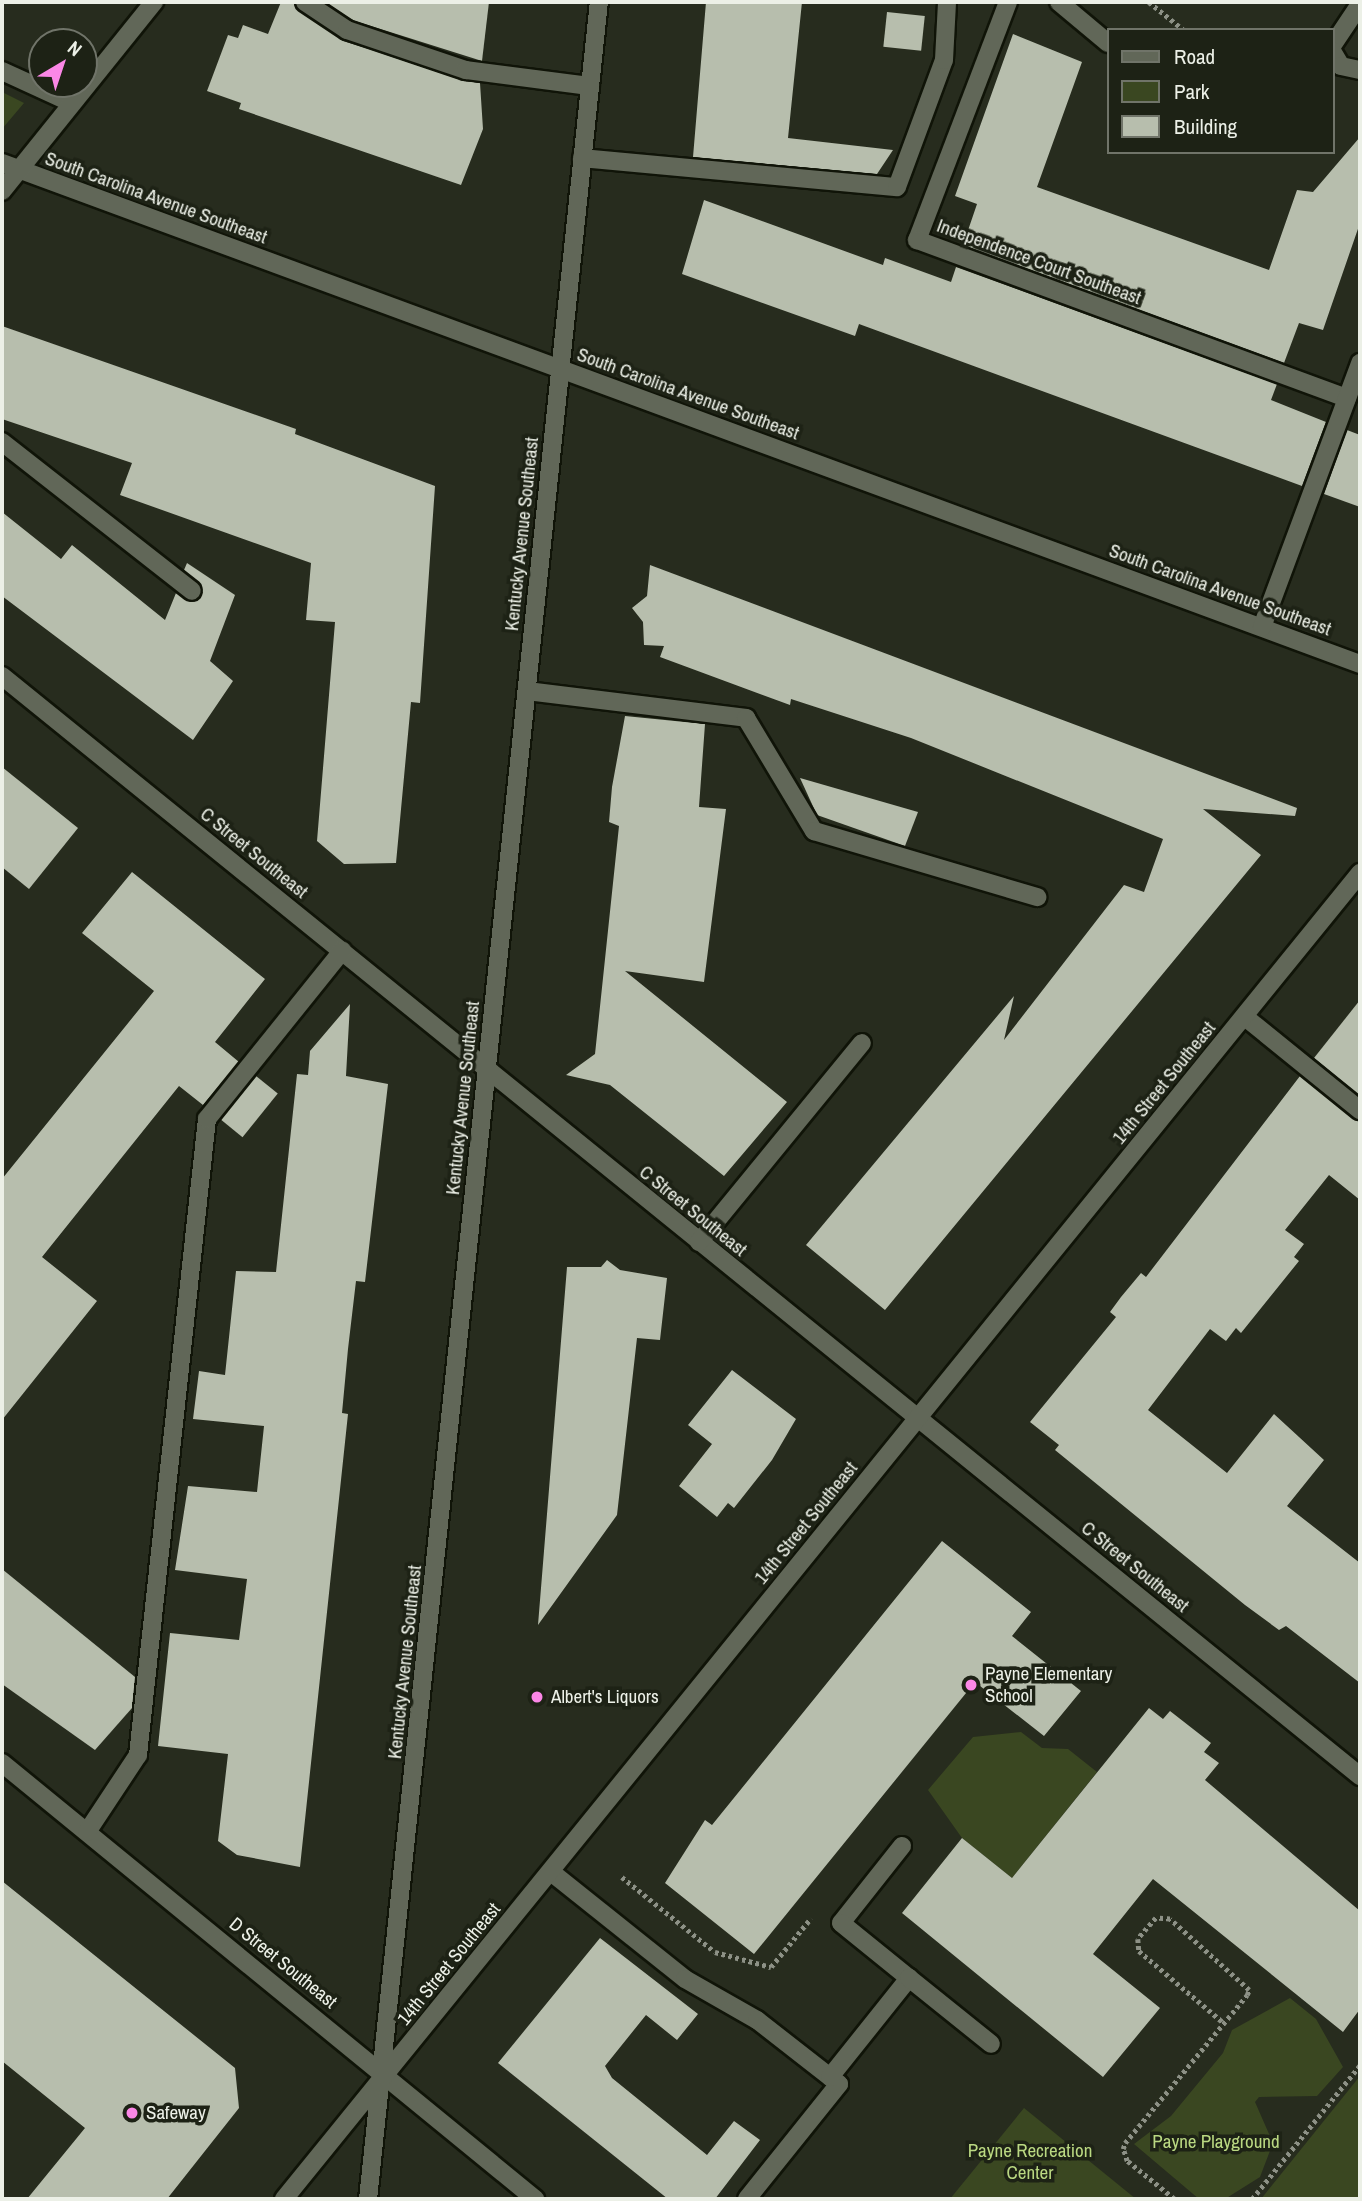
<!DOCTYPE html>
<html>
<head>
<meta charset="utf-8">
<style>
	body { margin:0 }
	#map { position:relative; width:1362px; height:2201px; overflow:hidden; background:#272c1e; font-family:"Archivo Narrow",sans-serif }
	div>[style] { position:absolute }
	.green>* { inset:0; background:#3a4721 }
	.building>* { inset:0; background:#b7bead; transform-origin:0 0 }
	.path>* { height:4.5px; margin-top:-2.25px; transform-origin:0; background:repeating-linear-gradient(90deg,#8d9186 0 3.5px,transparent 0 7px) }
	.roads { filter:drop-shadow(2px 0 #101408) drop-shadow(-2px 0 #101408) drop-shadow(0 2px #101408) drop-shadow(0 -2px #101408) }
	.minor>* { height:18px; margin:-9px; padding:0 9px; transform-origin:9px; border-radius:9px; background:#616758 }
	.dots>* { width:19px; height:19px; translate:-50% -50%; box-sizing:border-box; border:4px solid #1d2215; border-radius:50% }
	span { translate:-50% -50%; white-space:nowrap; text-align:center; line-height:1.15; -webkit-text-stroke:7px #1d2215; paint-order:stroke }
	.street-label { font-size:19px; color:#ecf0e7 }
	.poi-label { font-size:19px; color:#ecf0e7 }
	.left { translate:0 -50%; text-align:left }
	.park-label { font-size:19px; color:#bad882 }
	.frame { position:absolute; inset:0; border:4px solid #ecf0e7; pointer-events:none }
	.legend { position:absolute; left:1107px; top:28px; width:228px; height:126px; box-sizing:border-box; background:#1d2215; border:2px solid #707469; margin:0; padding:9px 12px; list-style:none; font-size:21px; color:#ecf0e7 }
	.legend li { display:flex; align-items:center; gap:14px; height:35px }
	.legend b { width:35px; border:2px solid #707469 }
	.north { position:absolute; left:28px; top:28px; width:70px; height:70px; box-sizing:border-box; background:#1d2215; border:2px solid #707469; border-radius:50%; rotate:39deg; font-size:19px; font-weight:700; line-height:28px; text-align:center; color:#ecf0e7 }
	.north::after { content:''; display:block; margin:auto; width:24px; height:32px; background:#fb87e6; clip-path:polygon(50% 0,100% 100%,50% 72%,0 100%) }
</style>
</head>
<body>
<div id="map">
	<div class="green">
		<div style="clip-path:polygon(2px 92px,24px 103px,2px 129px)"></div>
		<div style="clip-path:polygon(1021px 1732px,1042px 1748px,1068px 1749px,1097px 1772px,1012px 1878px,962px 1838px,928px 1790px,973px 1737px)"></div>
		<div style="clip-path:polygon(1290px 1998px,1316px 2019px,1343px 2067px,1317px 2096px,1259px 2097px,1255px 2102px,1273px 2143px,1260px 2177px,1225px 2199px,1199px 2199px,1134px 2144px,1171px 2116px,1223px 2053px,1232px 2030px)"></div>
		<div style="clip-path:polygon(1360px 2076px,1360px 2199px,1261px 2199px)"></div>
		<div style="clip-path:polygon(1024px 2108px,1136px 2199px,950px 2199px)"></div>
	</div>
	<div class="building">
		<div style="clip-path:polygon(281px 2px,294px 2px,343px 41px,480px 83px,483px 129px,461px 185px,239px 109px,241px 103px,207px 91px,228px 35px,238px 38px,243px 25px,268px 34px)"></div>
		<div style="clip-path:polygon(325px 2px,489px 2px,482px 61px,352px 20px)"></div>
		<div style="clip-path:polygon(706px 2px,802px 2px,788px 138px,893px 150px,877px 174px,693px 157px)"></div>
		<div style="left:887px;top:12px;width:38px;height:35px;rotate:6deg"></div>
		<div style="clip-path:polygon(1013px 34px,1082px 62px,1037px 187px,1269px 270px,1297px 190px,1313px 192px,1360px 137px,1360px 223px,1323px 330px,1299px 323px,1284px 363px,963px 245px,977px 204px,955px 196px)"></div>
		<div style="clip-path:polygon(704px 200px,883px 265px,885px 258px,951px 282px,956px 267px,1277px 384px,1271px 400px,1326px 422px,1302px 486px,859px 324px,855px 336px,682px 274px)"></div>
		<div style="clip-path:polygon(2px 326px,296px 429px,295px 434px,435px 486px,420px 703px,411px 702px,396px 863px,344px 864px,317px 841px,335px 622px,306px 620px,311px 563px,120px 495px,132px 463px,2px 419px)"></div>
		<div style="clip-path:polygon(1347px 430px,1360px 435px,1360px 507px,1324px 494px)"></div>
		<div style="clip-path:polygon(2px 512px,61px 559px,72px 545px,165px 620px,176px 593px,191px 602px,203px 593px,184px 570px,187px 563px,235px 595px,210px 661px,233px 681px,193px 740px,2px 596px)"></div>
		<div style="clip-path:polygon(650px 565px,1297px 808px,1295px 816px,1203px 809px,1261px 855px,885px 1310px,806px 1245px,1014px 996px,1004px 1040px,1124px 885px,1144px 892px,1163px 839px,911px 738px,791px 699px,790px 705px,660px 657px,664px 646px,644px 645px,643px 622px,632px 608px,647px 596px)"></div>
		<div style="clip-path:polygon(625px 716px,705px 724px,699px 807px,726px 809px,704px 982px,625px 971px,787px 1102px,724px 1176px,610px 1085px,566px 1075px,595px 1054px,619px 826px,609px 822px,612px 787px)"></div>
		<div style="clip-path:polygon(2px 767px,78px 828px,29px 889px,2px 867px)"></div>
		<div style="clip-path:polygon(800px 778px,918px 812px,905px 846px,817px 815px)"></div>
		<div style="clip-path:polygon(132px 872px,265px 979px,215px 1042px,239px 1062px,203px 1105px,179px 1086px,42px 1257px,97px 1301px,2px 1420px,2px 1179px,154px 991px,82px 933px)"></div>
		<div style="clip-path:polygon(1360px 1000px,1360px 1096px,1314px 1058px)"></div>
		<div style="clip-path:polygon(350px 1004px,346px 1076px,388px 1084px,365px 1282px,356px 1281px,348px 1349px,342px 1413px,348px 1414px,300px 1867px,237px 1855px,218px 1841px,228px 1754px,158px 1746px,170px 1633px,239px 1640px,247px 1579px,175px 1570px,188px 1486px,257px 1492px,264px 1426px,193px 1419px,199px 1371px,225px 1375px,236px 1271px,276px 1272px,297px 1074px,308px 1075px,310px 1051px)"></div>
		<div style="left:256px;top:1076px;width:28px;height:56px;rotate:39deg"></div>
		<div style="clip-path:polygon(1300px 1076px,1360px 1121px,1360px 1200px,1329px 1175px,1285px 1230px,1304px 1244px,1294px 1257px,1299px 1261px,1241px 1333px,1236px 1328px,1226px 1341px,1210px 1329px,1148px 1410px,1227px 1473px,1274px 1414px,1324px 1460px,1287px 1506px,1360px 1563px,1360px 1683px,1286px 1626px,1279px 1630px,1245px 1605px,1055px 1450px,1059px 1445px,1030px 1422px,1116px 1317px,1110px 1312px,1121px 1297px,1141px 1273px,1146px 1277px)"></div>
		<div style="clip-path:polygon(607px 1260px,620px 1270px,667px 1278px,660px 1340px,637px 1338px,617px 1515px,538px 1625px,567px 1267px,601px 1267px)"></div>
		<div style="clip-path:polygon(732px 1370px,796px 1419px,772px 1460px,734px 1508px,728px 1503px,717px 1517px,679px 1486px,712px 1444px,688px 1425px)"></div>
		<div style="clip-path:polygon(942px 1541px,1031px 1612px,1012px 1636px,1081px 1691px,1044px 1736px,975px 1682px,754px 1954px,665px 1883px,705px 1820px,712px 1825px)"></div>
		<div style="clip-path:polygon(2px 1569px,135px 1677px,132px 1708px,95px 1750px,2px 1684px)"></div>
		<div style="clip-path:polygon(1149px 1708px,1163px 1719px,1170px 1711px,1211px 1743px,1204px 1752px,1219px 1763px,1205px 1780px,1360px 1911px,1360px 2009px,1343px 2032px,1153px 1879px,1093px 1954px,1160px 2008px,1103px 2077px,902px 1913px,962px 1838px,1012px 1878px)"></div>
		<div style="clip-path:polygon(2px 1881px,235px 2068px,239px 2108px,167px 2199px,27px 2199px,85px 2128px,2px 2061px)"></div>
		<div style="clip-path:polygon(600px 1938px,698px 2014px,677px 2040px,646px 2015px,605px 2066px,612px 2078px,707px 2155px,734px 2121px,760px 2140px,715px 2199px,668px 2199px,498px 2063px)"></div>
	</div>
	<div class="path">
		<div style="left:1149px;top:2px;width:45px;rotate:38.7deg"></div>
		<div style="left:622px;top:1877px;width:119px;rotate:38.9deg"></div>
		<div style="left:715px;top:1952px;width:58px;rotate:15deg"></div>
		<div style="left:771px;top:1967px;width:63px;rotate:-50.8deg"></div>
		<div style="left:1174px;top:2199px;width:60px;rotate:-141deg"></div>
		<div style="left:1127px;top:2161px;width:13px;rotate:-108deg"></div>
		<div style="left:1123px;top:2149px;width:6px;rotate:-72deg"></div>
		<div style="left:1125px;top:2143px;width:192px;rotate:-50.5deg"></div>
		<div style="left:1247px;top:1995px;width:5px;rotate:-68deg"></div>
		<div style="left:1249px;top:1990px;width:106px;rotate:-138.1deg"></div>
		<div style="left:1170px;top:1919px;width:14px;rotate:-176deg"></div>
		<div style="left:1156px;top:1918px;width:28px;rotate:131deg"></div>
		<div style="left:1138px;top:1939px;width:12px;rotate:85deg"></div>
		<div style="left:1139px;top:1951px;width:111px;rotate:40.3deg"></div>
		<div style="left:1252px;top:2199px;width:172px;rotate:-51.1deg"></div>
	</div>
	<div class="roads">
		<div class="minor">
			<div style="left:305px;top:2px;width:50px;rotate:33.7deg"></div>
			<div style="left:347px;top:30px;width:126px;rotate:18.6deg"></div>
			<div style="left:466px;top:70px;width:125px;rotate:7.4deg"></div>
			<div style="left:1008px;top:2px;width:255px;rotate:110.9deg"></div>
			<div style="left:917px;top:240px;width:458px;rotate:20.2deg"></div>
			<div style="left:1059px;top:2px;width:64px;rotate:39.9deg"></div>
			<div style="left:1332px;top:46px;width:50px;rotate:-56.3deg"></div>
			<div style="left:1332px;top:51px;width:17px;rotate:59deg"></div>
			<div style="left:1341px;top:66px;width:19px;rotate:12deg"></div>
			<div style="left:2px;top:71px;width:77px;rotate:24.6deg"></div>
			<div style="left:582px;top:158px;width:316px;rotate:5.3deg"></div>
			<div style="left:897px;top:187px;width:135px;rotate:-69.7deg"></div>
			<div style="left:944px;top:60px;width:58px;rotate:-87deg"></div>
			<div style="left:2px;top:163px;width:1447px;rotate:20.25deg"></div>
			<div style="left:2px;top:191px;width:243px;rotate:-51.2deg"></div>
			<div style="left:2px;top:442px;width:241px;rotate:38.1deg"></div>
			<div style="left:1262px;top:627px;width:282px;rotate:-69.6deg"></div>
			<div style="left:2px;top:676px;width:1748px;rotate:39.01deg"></div>
			<div style="left:527px;top:691px;width:221px;rotate:7deg"></div>
			<div style="left:746px;top:718px;width:132px;rotate:59deg"></div>
			<div style="left:814px;top:831px;width:233px;rotate:16.5deg"></div>
			<div style="left:1245px;top:1017px;width:148px;rotate:39deg"></div>
			<div style="left:699px;top:1242px;width:257px;rotate:-50.7deg"></div>
			<div style="left:2px;top:1763px;width:689px;rotate:39.28deg"></div>
			<div style="left:87px;top:1832px;width:92px;rotate:-56.5deg"></div>
			<div style="left:138px;top:1755px;width:640px;rotate:-83.81deg"></div>
			<div style="left:207px;top:1119px;width:216px;rotate:-51.2deg"></div>
			<div style="left:902px;top:1846px;width:98px;rotate:128.4deg"></div>
			<div style="left:841px;top:1923px;width:87px;rotate:39deg"></div>
			<div style="left:551px;top:1872px;width:171px;rotate:38.6deg"></div>
			<div style="left:685px;top:1979px;width:83px;rotate:29.7deg"></div>
			<div style="left:757px;top:2020px;width:104px;rotate:38deg"></div>
			<div style="left:839px;top:2084px;width:147px;rotate:128.7deg"></div>
			<div style="left:830px;top:2077px;width:127px;rotate:-51.4deg"></div>
			<div style="left:909px;top:1978px;width:105px;rotate:38.8deg"></div>
			<div style="left:284px;top:2199px;width:1708px;rotate:-50.94deg"></div>
			<div style="left:368px;top:2199px;width:2209px;rotate:-84deg"></div>
		</div>
	</div>
	<div class="dots">
		<div style="left:971px;top:1685px;background:#fb87e6"></div>
		<div style="left:537px;top:1697px;background:#fb87e6"></div>
		<div style="left:132px;top:2113px;background:#fb87e6"></div>
	</div>
	<div class="street-label">
		<span style="left:156px;top:198px;rotate:20deg">South Carolina Avenue Southeast</span>
		<span style="left:1039px;top:262px;rotate:20deg">Independence Court Southeast</span>
		<span style="left:688px;top:394px;rotate:20deg">South Carolina Avenue Southeast</span>
		<span style="left:522px;top:534px;rotate:-84deg">Kentucky Avenue Southeast</span>
		<span style="left:1220px;top:590px;rotate:20deg">South Carolina Avenue Southeast</span>
		<span style="left:254px;top:853px;rotate:39deg">C Street Southeast</span>
		<span style="left:1164px;top:1083px;rotate:-51deg">14th Street Southeast</span>
		<span style="left:463px;top:1098px;rotate:-84deg">Kentucky Avenue Southeast</span>
		<span style="left:693px;top:1211px;rotate:39deg">C Street Southeast</span>
		<span style="left:806px;top:1523px;rotate:-51deg">14th Street Southeast</span>
		<span style="left:1135px;top:1567px;rotate:39deg">C Street Southeast</span>
		<span style="left:405px;top:1662px;rotate:-84deg">Kentucky Avenue Southeast</span>
		<span style="left:283px;top:1963px;rotate:39deg">D Street Southeast</span>
		<span style="left:449px;top:1964px;rotate:-51deg">14th Street Southeast</span>
	</div>
	<div class="poi-label">
		<span class="left" style="left:985px;top:1685px">Payne Elementary<br>School</span>
		<span class="left" style="left:551px;top:1697px">Albert's Liquors</span>
		<span class="left" style="left:146px;top:2113px">Safeway</span>
	</div>
	<div class="park-label">
		<span style="left:1216px;top:2142px">Payne Playground</span>
		<span style="left:1030px;top:2162px">Payne Recreation<br>Center</span>
	</div>
	<div class="frame"></div>
	<ul class="legend">
	<li><b style="height:9px;background:#616758"></b>Road</li>
	<li><b style="height:19px;background:#3a4721"></b>Park</li>
	<li><b style="height:19px;background:#b7bead"></b>Building</li>
	</ul>
	<div class="north">N</div>
</div>
</body>
</html>
